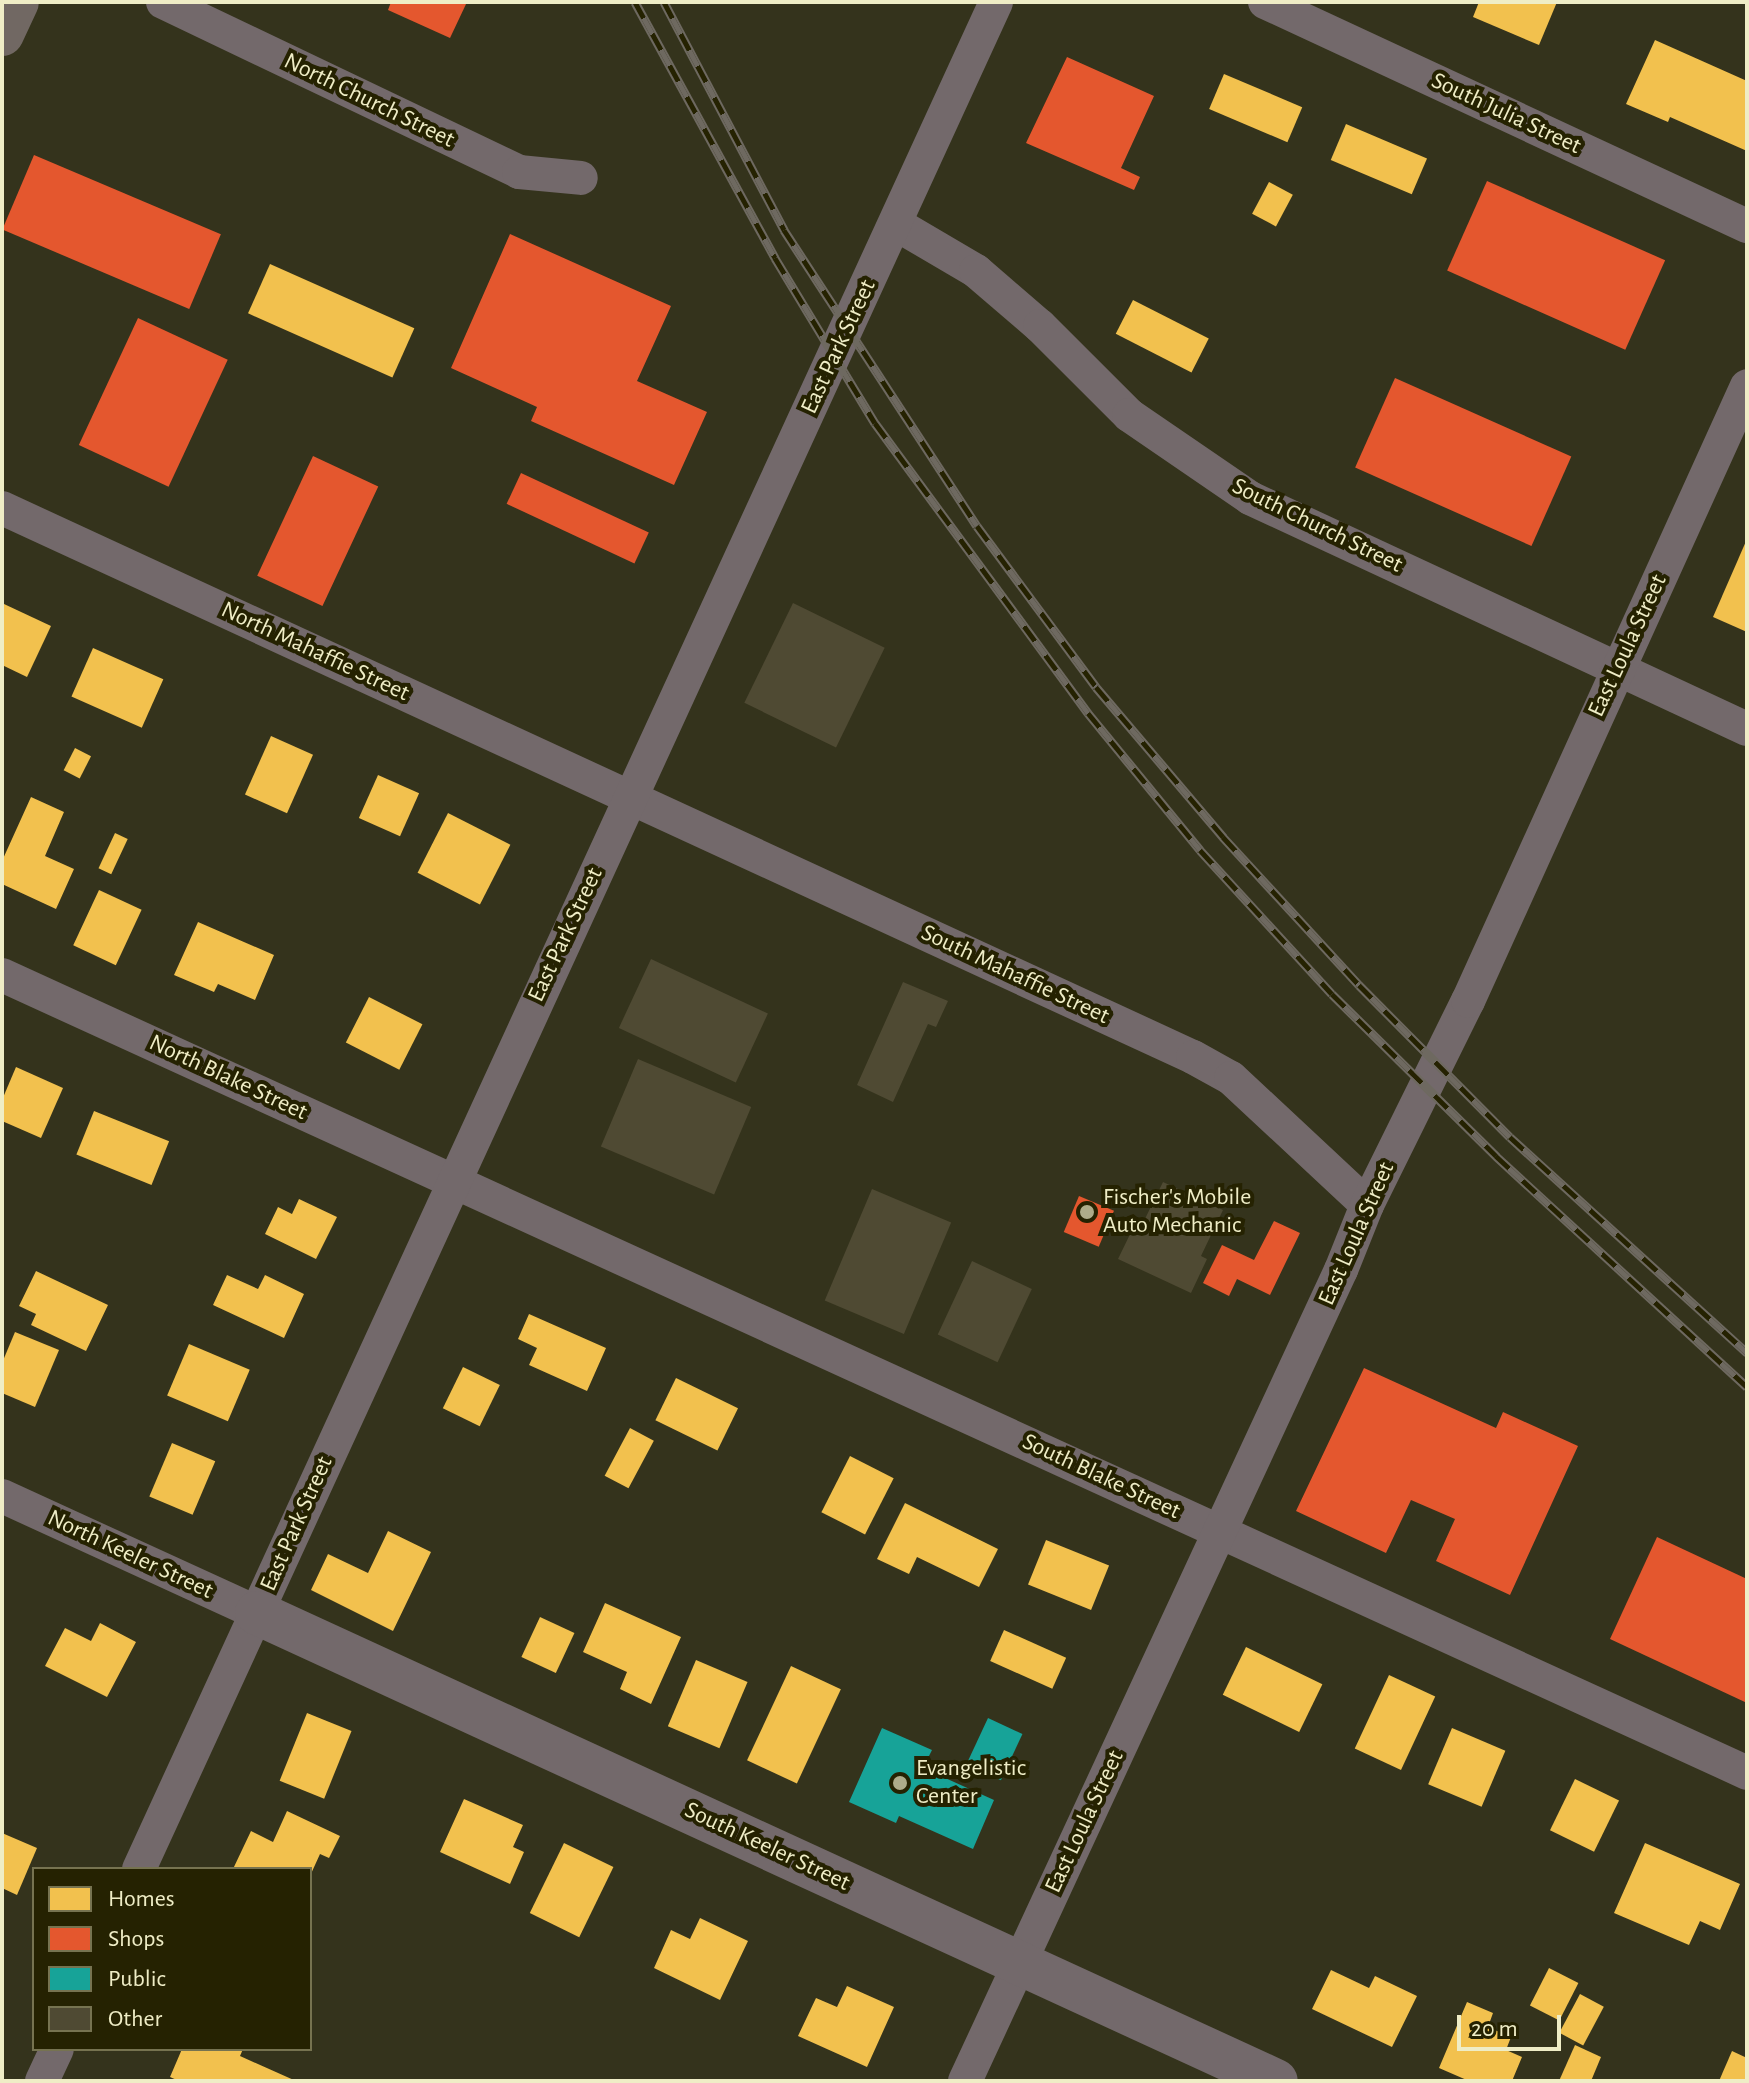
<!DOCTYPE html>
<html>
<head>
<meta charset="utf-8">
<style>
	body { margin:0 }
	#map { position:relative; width:1749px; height:2083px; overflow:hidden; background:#34331c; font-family:"Alegreya Sans",sans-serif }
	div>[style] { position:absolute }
	.homes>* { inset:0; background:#f2c14e; transform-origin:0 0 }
	.shops>* { inset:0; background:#e4572e; transform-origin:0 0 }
	.public>* { inset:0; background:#17a398; transform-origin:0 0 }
	.building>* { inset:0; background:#4f4a33; transform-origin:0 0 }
	.minor>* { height:34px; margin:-17px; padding:0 17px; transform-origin:17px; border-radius:17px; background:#73696b }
	.tertiary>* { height:44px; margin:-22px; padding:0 22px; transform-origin:22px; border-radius:22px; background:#73696b }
	.primary>* { height:44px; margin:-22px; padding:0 22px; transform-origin:22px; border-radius:22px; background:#716863 }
	.rail>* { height:9px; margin-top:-4.5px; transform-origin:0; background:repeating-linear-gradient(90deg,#252201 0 18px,#6e6960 0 36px); box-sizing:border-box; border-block:2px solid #6e6960 }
	.dots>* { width:22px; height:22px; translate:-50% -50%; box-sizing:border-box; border:4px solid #252201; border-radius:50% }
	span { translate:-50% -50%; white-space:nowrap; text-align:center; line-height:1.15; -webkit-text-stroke:8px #252201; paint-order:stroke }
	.street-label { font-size:24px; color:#efedc6 }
	.poi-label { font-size:24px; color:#efedc6 }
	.left { translate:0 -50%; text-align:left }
	.frame { position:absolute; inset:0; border:4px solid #efedc6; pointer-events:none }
	.legend { position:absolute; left:32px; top:1867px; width:280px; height:184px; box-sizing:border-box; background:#252201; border:2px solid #767350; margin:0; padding:10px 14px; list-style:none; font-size:24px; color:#efedc6 }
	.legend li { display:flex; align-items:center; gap:16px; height:40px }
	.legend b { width:40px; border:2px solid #767350 }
	.scale { position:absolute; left:1457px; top:2015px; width:104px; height:36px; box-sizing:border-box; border:4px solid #efedc6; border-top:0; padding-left:10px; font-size:24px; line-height:28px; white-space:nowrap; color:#efedc6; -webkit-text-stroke:6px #252201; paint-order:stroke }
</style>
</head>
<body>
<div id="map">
	<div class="homes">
		<div style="clip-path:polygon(1479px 2px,1557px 2px,1539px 45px,1473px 17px)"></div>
		<div style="clip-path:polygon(1655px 40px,1747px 81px,1747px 151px,1670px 117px,1668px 122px,1626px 104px)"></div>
		<div style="left:1224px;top:74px;width:85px;height:38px;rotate:23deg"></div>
		<div style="left:1346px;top:124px;width:88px;height:39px;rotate:23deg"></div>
		<div style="left:1269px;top:182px;width:27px;height:36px;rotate:28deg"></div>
		<div style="left:270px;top:264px;width:158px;height:54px;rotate:24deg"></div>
		<div style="left:1133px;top:300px;width:85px;height:38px;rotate:27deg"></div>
		<div style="clip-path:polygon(1747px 539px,1747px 632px,1713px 617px)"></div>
		<div style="clip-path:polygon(4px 604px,51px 626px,27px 677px,2px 665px)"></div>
		<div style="left:93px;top:648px;width:77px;height:53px;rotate:24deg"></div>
		<div style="left:271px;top:736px;width:46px;height:64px;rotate:24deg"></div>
		<div style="left:75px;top:748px;width:18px;height:25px;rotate:27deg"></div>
		<div style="left:378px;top:775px;width:45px;height:47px;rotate:24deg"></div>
		<div style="clip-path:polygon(31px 797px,64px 812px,45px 856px,74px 869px,56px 909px,2px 884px,2px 861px)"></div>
		<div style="left:448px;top:813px;width:70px;height:67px;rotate:27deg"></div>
		<div style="left:115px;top:833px;width:14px;height:39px;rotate:25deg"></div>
		<div style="left:99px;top:890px;width:47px;height:61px;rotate:25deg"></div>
		<div style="clip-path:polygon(198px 922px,274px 955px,255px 1000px,218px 984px,214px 992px,174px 975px)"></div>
		<div style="left:369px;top:997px;width:60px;height:51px;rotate:27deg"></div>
		<div style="clip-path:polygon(16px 1067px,63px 1088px,41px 1138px,2px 1121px,2px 1100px)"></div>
		<div style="left:94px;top:1111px;width:81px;height:47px;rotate:22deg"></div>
		<div style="clip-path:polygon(299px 1199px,337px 1217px,316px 1259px,265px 1234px,278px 1207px,292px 1214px)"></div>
		<div style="clip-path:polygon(36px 1271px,108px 1305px,86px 1351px,31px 1325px,36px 1314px,19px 1306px)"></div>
		<div style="clip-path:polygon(227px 1275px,258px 1289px,265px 1275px,304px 1294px,284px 1338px,213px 1305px)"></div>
		<div style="clip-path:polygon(529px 1314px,606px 1348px,587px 1391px,529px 1365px,537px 1348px,518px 1339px)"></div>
		<div style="clip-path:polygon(15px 1332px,59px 1350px,35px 1407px,2px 1393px,2px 1363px)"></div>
		<div style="left:189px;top:1344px;width:66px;height:56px;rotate:23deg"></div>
		<div style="left:463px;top:1367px;width:41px;height:46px;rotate:26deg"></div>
		<div style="left:676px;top:1378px;width:69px;height:47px;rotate:26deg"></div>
		<div style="left:630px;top:1428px;width:27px;height:54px;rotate:28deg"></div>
		<div style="left:172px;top:1443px;width:47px;height:58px;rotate:23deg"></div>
		<div style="left:850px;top:1456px;width:49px;height:63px;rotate:27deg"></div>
		<div style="clip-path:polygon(905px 1503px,998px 1549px,979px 1587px,917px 1557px,909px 1574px,877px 1559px)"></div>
		<div style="clip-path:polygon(388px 1531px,431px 1552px,393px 1631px,311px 1590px,328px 1554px,368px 1573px)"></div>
		<div style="left:1046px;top:1540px;width:68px;height:48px;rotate:22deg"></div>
		<div style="clip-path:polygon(605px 1603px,681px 1637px,651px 1704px,620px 1689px,627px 1672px,583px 1652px)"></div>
		<div style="left:540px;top:1617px;width:38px;height:44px;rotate:25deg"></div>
		<div style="clip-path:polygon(100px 1623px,136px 1642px,107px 1697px,45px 1666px,65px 1628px,91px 1641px)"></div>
		<div style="left:1004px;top:1630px;width:68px;height:34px;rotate:24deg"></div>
		<div style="left:1246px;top:1647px;width:85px;height:53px;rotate:26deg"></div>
		<div style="left:696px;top:1660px;width:56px;height:72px;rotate:23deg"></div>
		<div style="left:791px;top:1666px;width:55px;height:104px;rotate:25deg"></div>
		<div style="left:1389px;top:1675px;width:51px;height:81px;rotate:25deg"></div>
		<div style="left:307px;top:1713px;width:48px;height:73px;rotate:22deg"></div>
		<div style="left:1452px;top:1728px;width:58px;height:61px;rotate:23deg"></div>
		<div style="left:1575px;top:1779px;width:49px;height:57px;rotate:26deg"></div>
		<div style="clip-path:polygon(464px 1799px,523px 1825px,513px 1847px,524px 1852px,510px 1884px,440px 1852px)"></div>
		<div style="clip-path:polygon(287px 1811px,340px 1836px,329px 1858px,320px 1854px,310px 1876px,310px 1869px,233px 1869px,251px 1831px,273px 1842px)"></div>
		<div style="clip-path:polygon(2px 1833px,37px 1848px,17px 1895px,2px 1888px)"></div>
		<div style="left:564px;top:1843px;width:55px;height:78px;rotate:26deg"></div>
		<div style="clip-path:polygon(1645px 1843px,1740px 1884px,1720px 1930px,1700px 1921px,1689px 1945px,1614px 1913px)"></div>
		<div style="clip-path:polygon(700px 1918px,748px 1941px,720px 2000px,654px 1968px,671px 1930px,690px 1939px)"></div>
		<div style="left:1549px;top:1968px;width:33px;height:42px;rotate:27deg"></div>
		<div style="clip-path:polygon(1331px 1970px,1369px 1988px,1375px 1976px,1417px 1996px,1392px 2047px,1312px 2009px)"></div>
		<div style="clip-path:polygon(847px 1986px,894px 2007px,867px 2067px,798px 2036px,816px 1998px,837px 2007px)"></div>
		<div style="left:1580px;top:1994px;width:27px;height:44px;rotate:28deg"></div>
		<div style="clip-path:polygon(1467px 2002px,1493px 2013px,1488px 2027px,1511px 2037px,1506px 2050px,1522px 2057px,1512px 2081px,1469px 2081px,1439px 2068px)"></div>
		<div style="clip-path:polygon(1575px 2045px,1601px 2057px,1591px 2081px,1559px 2081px)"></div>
		<div style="clip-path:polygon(182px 2049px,243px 2049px,240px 2056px,296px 2081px,179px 2081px,170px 2077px)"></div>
		<div style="clip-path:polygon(1732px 2051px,1747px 2058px,1747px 2081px,1719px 2081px)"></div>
	</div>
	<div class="shops">
		<div style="clip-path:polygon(391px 2px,467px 2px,450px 38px,388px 10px)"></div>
		<div style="clip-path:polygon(1067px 57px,1154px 96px,1121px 168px,1140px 177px,1134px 190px,1026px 143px)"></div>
		<div style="left:34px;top:155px;width:203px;height:81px;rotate:23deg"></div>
		<div style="left:1487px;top:181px;width:195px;height:98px;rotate:24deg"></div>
		<div style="clip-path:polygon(510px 234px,671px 306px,637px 381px,707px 412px,674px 485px,531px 421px,537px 407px,451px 368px)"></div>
		<div style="left:138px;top:318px;width:99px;height:140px;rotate:25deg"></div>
		<div style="left:1395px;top:378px;width:193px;height:98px;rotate:24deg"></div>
		<div style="left:313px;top:456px;width:72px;height:132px;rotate:25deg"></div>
		<div style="left:521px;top:473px;width:141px;height:34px;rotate:25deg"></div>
		<div style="left:1079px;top:1196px;width:38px;height:39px;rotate:23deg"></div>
		<div style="clip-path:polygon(1274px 1221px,1300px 1233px,1270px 1295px,1237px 1279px,1229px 1296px,1203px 1283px,1222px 1245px,1254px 1260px)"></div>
		<div style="clip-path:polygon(1364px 1368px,1496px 1428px,1503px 1412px,1578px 1446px,1510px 1595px,1436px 1561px,1455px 1519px,1411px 1500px,1386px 1553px,1296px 1511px)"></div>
		<div style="clip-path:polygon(1657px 1537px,1747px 1579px,1747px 1703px,1610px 1639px)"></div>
	</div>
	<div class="public">
		<div style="left:988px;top:1718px;width:38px;height:51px;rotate:25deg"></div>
		<div style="clip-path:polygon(882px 1728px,932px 1750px,923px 1768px,994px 1800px,973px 1849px,899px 1816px,896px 1823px,849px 1802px)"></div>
	</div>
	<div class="building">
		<div style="left:793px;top:603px;width:102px;height:111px;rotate:26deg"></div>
		<div style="left:651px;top:959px;width:129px;height:76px;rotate:25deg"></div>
		<div style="clip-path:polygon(903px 982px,948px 1001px,936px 1027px,928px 1024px,893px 1102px,857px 1085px)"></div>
		<div style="left:638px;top:1059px;width:123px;height:95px;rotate:23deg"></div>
		<div style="clip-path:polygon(1163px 1182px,1223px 1210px,1201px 1256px,1207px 1259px,1191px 1293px,1118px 1259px,1135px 1224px,1141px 1227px)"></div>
		<div style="left:872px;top:1189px;width:86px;height:121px;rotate:23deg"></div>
		<div style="left:972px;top:1261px;width:66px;height:81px;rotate:25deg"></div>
	</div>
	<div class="minor">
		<div style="left:163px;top:2px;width:395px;rotate:25.5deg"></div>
		<div style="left:519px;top:172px;width:62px;rotate:5.5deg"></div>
		<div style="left:1265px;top:2px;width:532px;rotate:24.93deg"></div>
		<div style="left:896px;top:224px;width:93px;rotate:30.4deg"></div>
		<div style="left:976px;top:271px;width:84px;rotate:40.7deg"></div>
		<div style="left:1040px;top:326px;width:126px;rotate:45deg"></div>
		<div style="left:1129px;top:415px;width:147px;rotate:34.4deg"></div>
		<div style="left:1250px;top:498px;width:548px;rotate:24.93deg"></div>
		<div style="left:2px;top:508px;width:1311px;rotate:24.75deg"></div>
		<div style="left:1193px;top:1057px;width:43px;rotate:28.9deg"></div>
		<div style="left:1231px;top:1078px;width:186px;rotate:43deg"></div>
		<div style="left:2px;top:975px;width:1919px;rotate:24.57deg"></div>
		<div style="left:2px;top:1496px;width:281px;rotate:24.6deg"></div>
		<div style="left:139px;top:1869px;width:2054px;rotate:-65.34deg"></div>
		<div style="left:42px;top:2081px;width:35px;rotate:-65deg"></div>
		<div style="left:965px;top:2081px;width:894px;rotate:-65.13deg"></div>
		<div style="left:1341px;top:1270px;width:70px;rotate:-68.2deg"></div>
		<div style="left:1367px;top:1205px;width:228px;rotate:-63.7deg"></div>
		<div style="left:1468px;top:1001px;width:675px;rotate:-65.6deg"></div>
	</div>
	<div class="tertiary">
		<div style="left:257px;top:1613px;width:1121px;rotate:24.67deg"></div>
	</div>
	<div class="primary">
		<div style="left:2px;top:34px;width:35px;rotate:-65deg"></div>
	</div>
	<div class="rail">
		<div style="left:635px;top:2px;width:292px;rotate:61.3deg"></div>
		<div style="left:775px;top:258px;width:193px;rotate:58.8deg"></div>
		<div style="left:875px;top:423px;width:360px;rotate:53.7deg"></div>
		<div style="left:1088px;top:713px;width:177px;rotate:50.7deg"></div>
		<div style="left:1200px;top:850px;width:195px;rotate:47.5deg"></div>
		<div style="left:1332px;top:994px;width:231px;rotate:44.6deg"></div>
		<div style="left:1496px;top:1156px;width:341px;rotate:42.6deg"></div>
		<div style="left:664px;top:2px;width:258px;rotate:62.2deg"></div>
		<div style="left:784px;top:230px;width:353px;rotate:56.9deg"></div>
		<div style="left:977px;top:526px;width:200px;rotate:53.5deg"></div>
		<div style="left:1096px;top:687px;width:197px;rotate:49.7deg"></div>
		<div style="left:1223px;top:837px;width:201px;rotate:47.4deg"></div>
		<div style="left:1359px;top:985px;width:214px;rotate:45.2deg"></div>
		<div style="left:1510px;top:1137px;width:321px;rotate:42.3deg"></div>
	</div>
	<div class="dots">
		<div style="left:1087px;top:1212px;background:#aeac8a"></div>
		<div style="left:900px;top:1783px;background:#aeac8a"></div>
	</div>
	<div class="street-label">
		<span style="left:369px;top:101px;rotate:26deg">North Church Street</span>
		<span style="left:1506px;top:114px;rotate:25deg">South Julia Street</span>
		<span style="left:839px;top:347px;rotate:-65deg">East Park Street</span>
		<span style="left:1317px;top:526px;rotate:26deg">South Church Street</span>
		<span style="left:1628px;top:646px;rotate:-65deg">East Loula Street</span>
		<span style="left:315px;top:652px;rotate:25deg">North Mahaffie Street</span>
		<span style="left:566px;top:935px;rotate:-65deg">East Park Street</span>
		<span style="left:1015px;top:975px;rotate:25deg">South Mahaffie Street</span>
		<span style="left:228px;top:1078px;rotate:25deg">North Blake Street</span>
		<span style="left:1357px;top:1234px;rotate:-66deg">East Loula Street</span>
		<span style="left:1101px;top:1477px;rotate:25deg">South Blake Street</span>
		<span style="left:297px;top:1524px;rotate:-66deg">East Park Street</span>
		<span style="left:130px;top:1555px;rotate:25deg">North Keeler Street</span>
		<span style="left:1085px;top:1822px;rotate:-65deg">East Loula Street</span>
		<span style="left:767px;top:1847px;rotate:25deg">South Keeler Street</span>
	</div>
	<div class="poi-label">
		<span class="left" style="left:1103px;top:1212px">Fischer's Mobile<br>Auto Mechanic</span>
		<span class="left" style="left:916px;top:1783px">Evangelistic<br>Center</span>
	</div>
	<div class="frame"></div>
	<ul class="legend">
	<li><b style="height:22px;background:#f2c14e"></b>Homes</li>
	<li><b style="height:22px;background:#e4572e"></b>Shops</li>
	<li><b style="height:22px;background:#17a398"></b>Public</li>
	<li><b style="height:22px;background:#4f4a33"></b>Other</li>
	</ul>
	<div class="scale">20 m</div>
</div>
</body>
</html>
